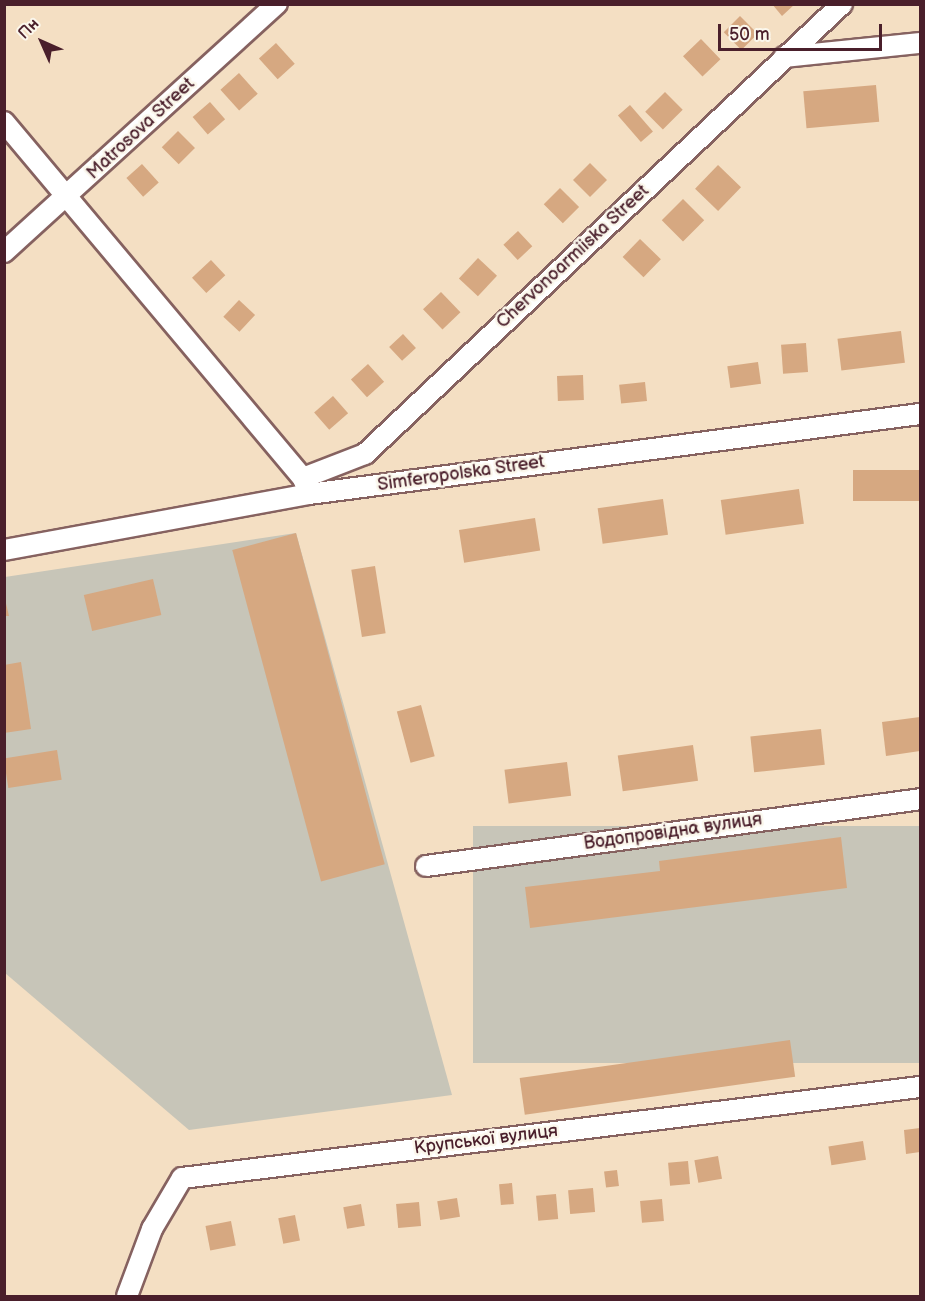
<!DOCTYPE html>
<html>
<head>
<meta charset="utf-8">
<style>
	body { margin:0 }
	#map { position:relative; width:925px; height:1301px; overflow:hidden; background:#f4dfc3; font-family:"Balsamiq Sans",sans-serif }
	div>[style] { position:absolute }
	.industrial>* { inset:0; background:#c7c5b8; transform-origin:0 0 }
	.building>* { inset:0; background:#d6a881; transform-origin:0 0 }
	.roads { filter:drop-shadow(2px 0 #866260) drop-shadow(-2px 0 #866260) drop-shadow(0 2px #866260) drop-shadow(0 -2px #866260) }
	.minor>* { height:20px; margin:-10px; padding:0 10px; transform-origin:10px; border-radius:10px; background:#fff }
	span { translate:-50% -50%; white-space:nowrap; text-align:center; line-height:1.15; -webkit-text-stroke:5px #fbf7ec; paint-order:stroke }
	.street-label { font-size:18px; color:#4a1f2b }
	.frame { position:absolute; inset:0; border:6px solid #4a1f2b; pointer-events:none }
	.north { position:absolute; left:12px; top:12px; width:60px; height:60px; -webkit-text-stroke:4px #fbf7ec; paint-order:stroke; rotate:315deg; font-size:16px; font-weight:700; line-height:24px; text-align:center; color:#4a1f2b }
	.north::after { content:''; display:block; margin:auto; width:21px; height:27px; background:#4a1f2b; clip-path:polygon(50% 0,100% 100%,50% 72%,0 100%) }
	.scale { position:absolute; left:718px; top:24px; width:164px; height:27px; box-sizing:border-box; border:3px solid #4a1f2b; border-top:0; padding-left:8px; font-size:18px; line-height:21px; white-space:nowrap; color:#4a1f2b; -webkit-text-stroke:4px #fbf7ec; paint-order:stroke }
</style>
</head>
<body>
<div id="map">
	<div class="industrial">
		<div style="clip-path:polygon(296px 533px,452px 1095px,189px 1130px,5px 973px,5px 577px)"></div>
		<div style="left:920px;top:826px;width:237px;height:447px;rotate:90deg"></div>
	</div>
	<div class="building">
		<div style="clip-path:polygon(772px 4px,795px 4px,782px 16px)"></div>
		<div style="left:740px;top:16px;width:25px;height:23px;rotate:45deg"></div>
		<div style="left:701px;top:39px;width:28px;height:25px;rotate:46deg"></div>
		<div style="left:276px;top:43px;width:28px;height:23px;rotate:48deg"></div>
		<div style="left:239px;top:73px;width:28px;height:25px;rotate:48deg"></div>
		<div style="left:876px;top:85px;width:37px;height:73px;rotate:85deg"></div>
		<div style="left:665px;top:92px;width:25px;height:28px;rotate:45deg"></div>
		<div style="left:210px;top:102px;width:23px;height:23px;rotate:49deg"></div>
		<div style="left:630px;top:105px;width:35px;height:16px;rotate:49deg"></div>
		<div style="left:178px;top:131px;width:24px;height:23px;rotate:45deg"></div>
		<div style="left:590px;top:163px;width:24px;height:24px;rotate:45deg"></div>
		<div style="left:142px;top:164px;width:25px;height:21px;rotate:48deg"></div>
		<div style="left:718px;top:165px;width:32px;height:33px;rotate:44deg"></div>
		<div style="left:560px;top:188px;width:27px;height:23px;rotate:45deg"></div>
		<div style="left:683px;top:199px;width:30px;height:30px;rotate:45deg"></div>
		<div style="left:518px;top:231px;width:21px;height:20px;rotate:47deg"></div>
		<div style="left:640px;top:239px;width:29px;height:25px;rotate:44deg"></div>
		<div style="left:478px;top:258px;width:26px;height:28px;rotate:43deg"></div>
		<div style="left:211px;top:260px;width:21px;height:26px;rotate:47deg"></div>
		<div style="left:441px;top:292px;width:28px;height:25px;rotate:46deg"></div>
		<div style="left:239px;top:300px;width:22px;height:23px;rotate:43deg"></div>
		<div style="left:901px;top:331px;width:32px;height:64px;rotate:83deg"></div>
		<div style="left:403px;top:334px;width:19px;height:19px;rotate:47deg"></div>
		<div style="left:806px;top:343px;width:29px;height:25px;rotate:86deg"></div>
		<div style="left:758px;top:362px;width:22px;height:31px;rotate:82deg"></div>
		<div style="left:368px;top:364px;width:24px;height:23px;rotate:48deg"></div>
		<div style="left:583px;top:375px;width:25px;height:26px;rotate:88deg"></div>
		<div style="left:645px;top:382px;width:19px;height:26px;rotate:84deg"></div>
		<div style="left:333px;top:396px;width:23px;height:25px;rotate:49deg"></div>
		<div style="left:920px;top:470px;width:31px;height:67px;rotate:90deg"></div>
		<div style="left:799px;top:489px;width:35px;height:79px;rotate:82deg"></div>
		<div style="left:663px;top:499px;width:36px;height:66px;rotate:82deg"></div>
		<div style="left:535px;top:518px;width:33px;height:77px;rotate:81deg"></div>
		<div style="left:296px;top:533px;width:343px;height:66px;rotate:75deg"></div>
		<div style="left:375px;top:566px;width:68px;height:24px;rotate:81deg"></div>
		<div style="left:153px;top:579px;width:37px;height:71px;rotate:77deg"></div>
		<div style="clip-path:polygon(4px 595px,9px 616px,4px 616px)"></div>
		<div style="clip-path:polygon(21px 662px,31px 729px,4px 733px,4px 665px)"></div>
		<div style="left:421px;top:705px;width:53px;height:25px;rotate:75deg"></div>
		<div style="clip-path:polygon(920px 717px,920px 751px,886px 756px,882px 722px)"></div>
		<div style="left:821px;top:729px;width:36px;height:71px;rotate:84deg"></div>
		<div style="left:693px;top:745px;width:36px;height:76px;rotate:82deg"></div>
		<div style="left:57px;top:750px;width:30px;height:54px;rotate:81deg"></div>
		<div style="left:567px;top:762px;width:34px;height:63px;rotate:83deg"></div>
		<div style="clip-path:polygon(841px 837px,847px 888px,530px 928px,525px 887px,660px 871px,659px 861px)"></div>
		<div style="left:790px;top:1040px;width:37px;height:273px;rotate:82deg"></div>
		<div style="clip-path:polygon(920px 1128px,920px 1152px,906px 1154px,904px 1130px)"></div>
		<div style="left:863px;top:1141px;width:19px;height:35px;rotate:81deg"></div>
		<div style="left:718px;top:1156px;width:23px;height:24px;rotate:80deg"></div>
		<div style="left:688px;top:1161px;width:23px;height:20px;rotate:85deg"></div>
		<div style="left:617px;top:1170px;width:16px;height:13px;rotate:83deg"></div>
		<div style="left:512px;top:1183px;width:21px;height:13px;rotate:85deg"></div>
		<div style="left:593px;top:1188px;width:24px;height:25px;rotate:85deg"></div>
		<div style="left:556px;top:1194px;width:25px;height:20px;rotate:85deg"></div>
		<div style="left:457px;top:1198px;width:19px;height:20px;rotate:81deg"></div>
		<div style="left:662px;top:1199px;width:22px;height:22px;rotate:85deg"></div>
		<div style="left:419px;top:1202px;width:24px;height:23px;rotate:85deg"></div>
		<div style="left:361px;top:1204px;width:22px;height:18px;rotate:80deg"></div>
		<div style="left:295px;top:1215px;width:26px;height:17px;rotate:79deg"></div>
		<div style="left:231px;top:1221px;width:25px;height:26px;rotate:79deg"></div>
	</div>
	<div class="roads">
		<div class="minor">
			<div style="left:784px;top:57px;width:137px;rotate:-5.9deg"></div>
			<div style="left:4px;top:122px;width:465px;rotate:50deg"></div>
			<div style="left:4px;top:252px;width:369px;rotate:-42.3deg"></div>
			<div style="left:309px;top:494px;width:17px;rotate:-111deg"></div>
			<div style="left:303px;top:478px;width:66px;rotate:-21.2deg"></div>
			<div style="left:365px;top:454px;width:656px;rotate:-43.33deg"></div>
			<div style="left:4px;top:550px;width:310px;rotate:-10.4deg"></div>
			<div style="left:309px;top:494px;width:616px;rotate:-7.46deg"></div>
			<div style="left:426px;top:866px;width:499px;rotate:-7.7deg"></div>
			<div style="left:127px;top:1296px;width:72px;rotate:-69.5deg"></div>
			<div style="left:152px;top:1229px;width:59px;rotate:-59.5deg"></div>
			<div style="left:182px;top:1178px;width:744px;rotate:-7.03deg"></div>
		</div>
	</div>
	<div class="street-label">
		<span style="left:141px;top:129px;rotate:-43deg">Matrosova Street</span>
		<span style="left:573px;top:257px;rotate:-43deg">Chervonoarmiiska Street</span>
		<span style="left:461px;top:474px;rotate:-8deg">Simferopolska Street</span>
		<span style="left:673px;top:832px;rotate:-8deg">Водопровідна вулиця</span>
		<span style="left:486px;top:1140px;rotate:-7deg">Крупської вулиця</span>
	</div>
	<div class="frame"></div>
	<div class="north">Пн</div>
	<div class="scale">50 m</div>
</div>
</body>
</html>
